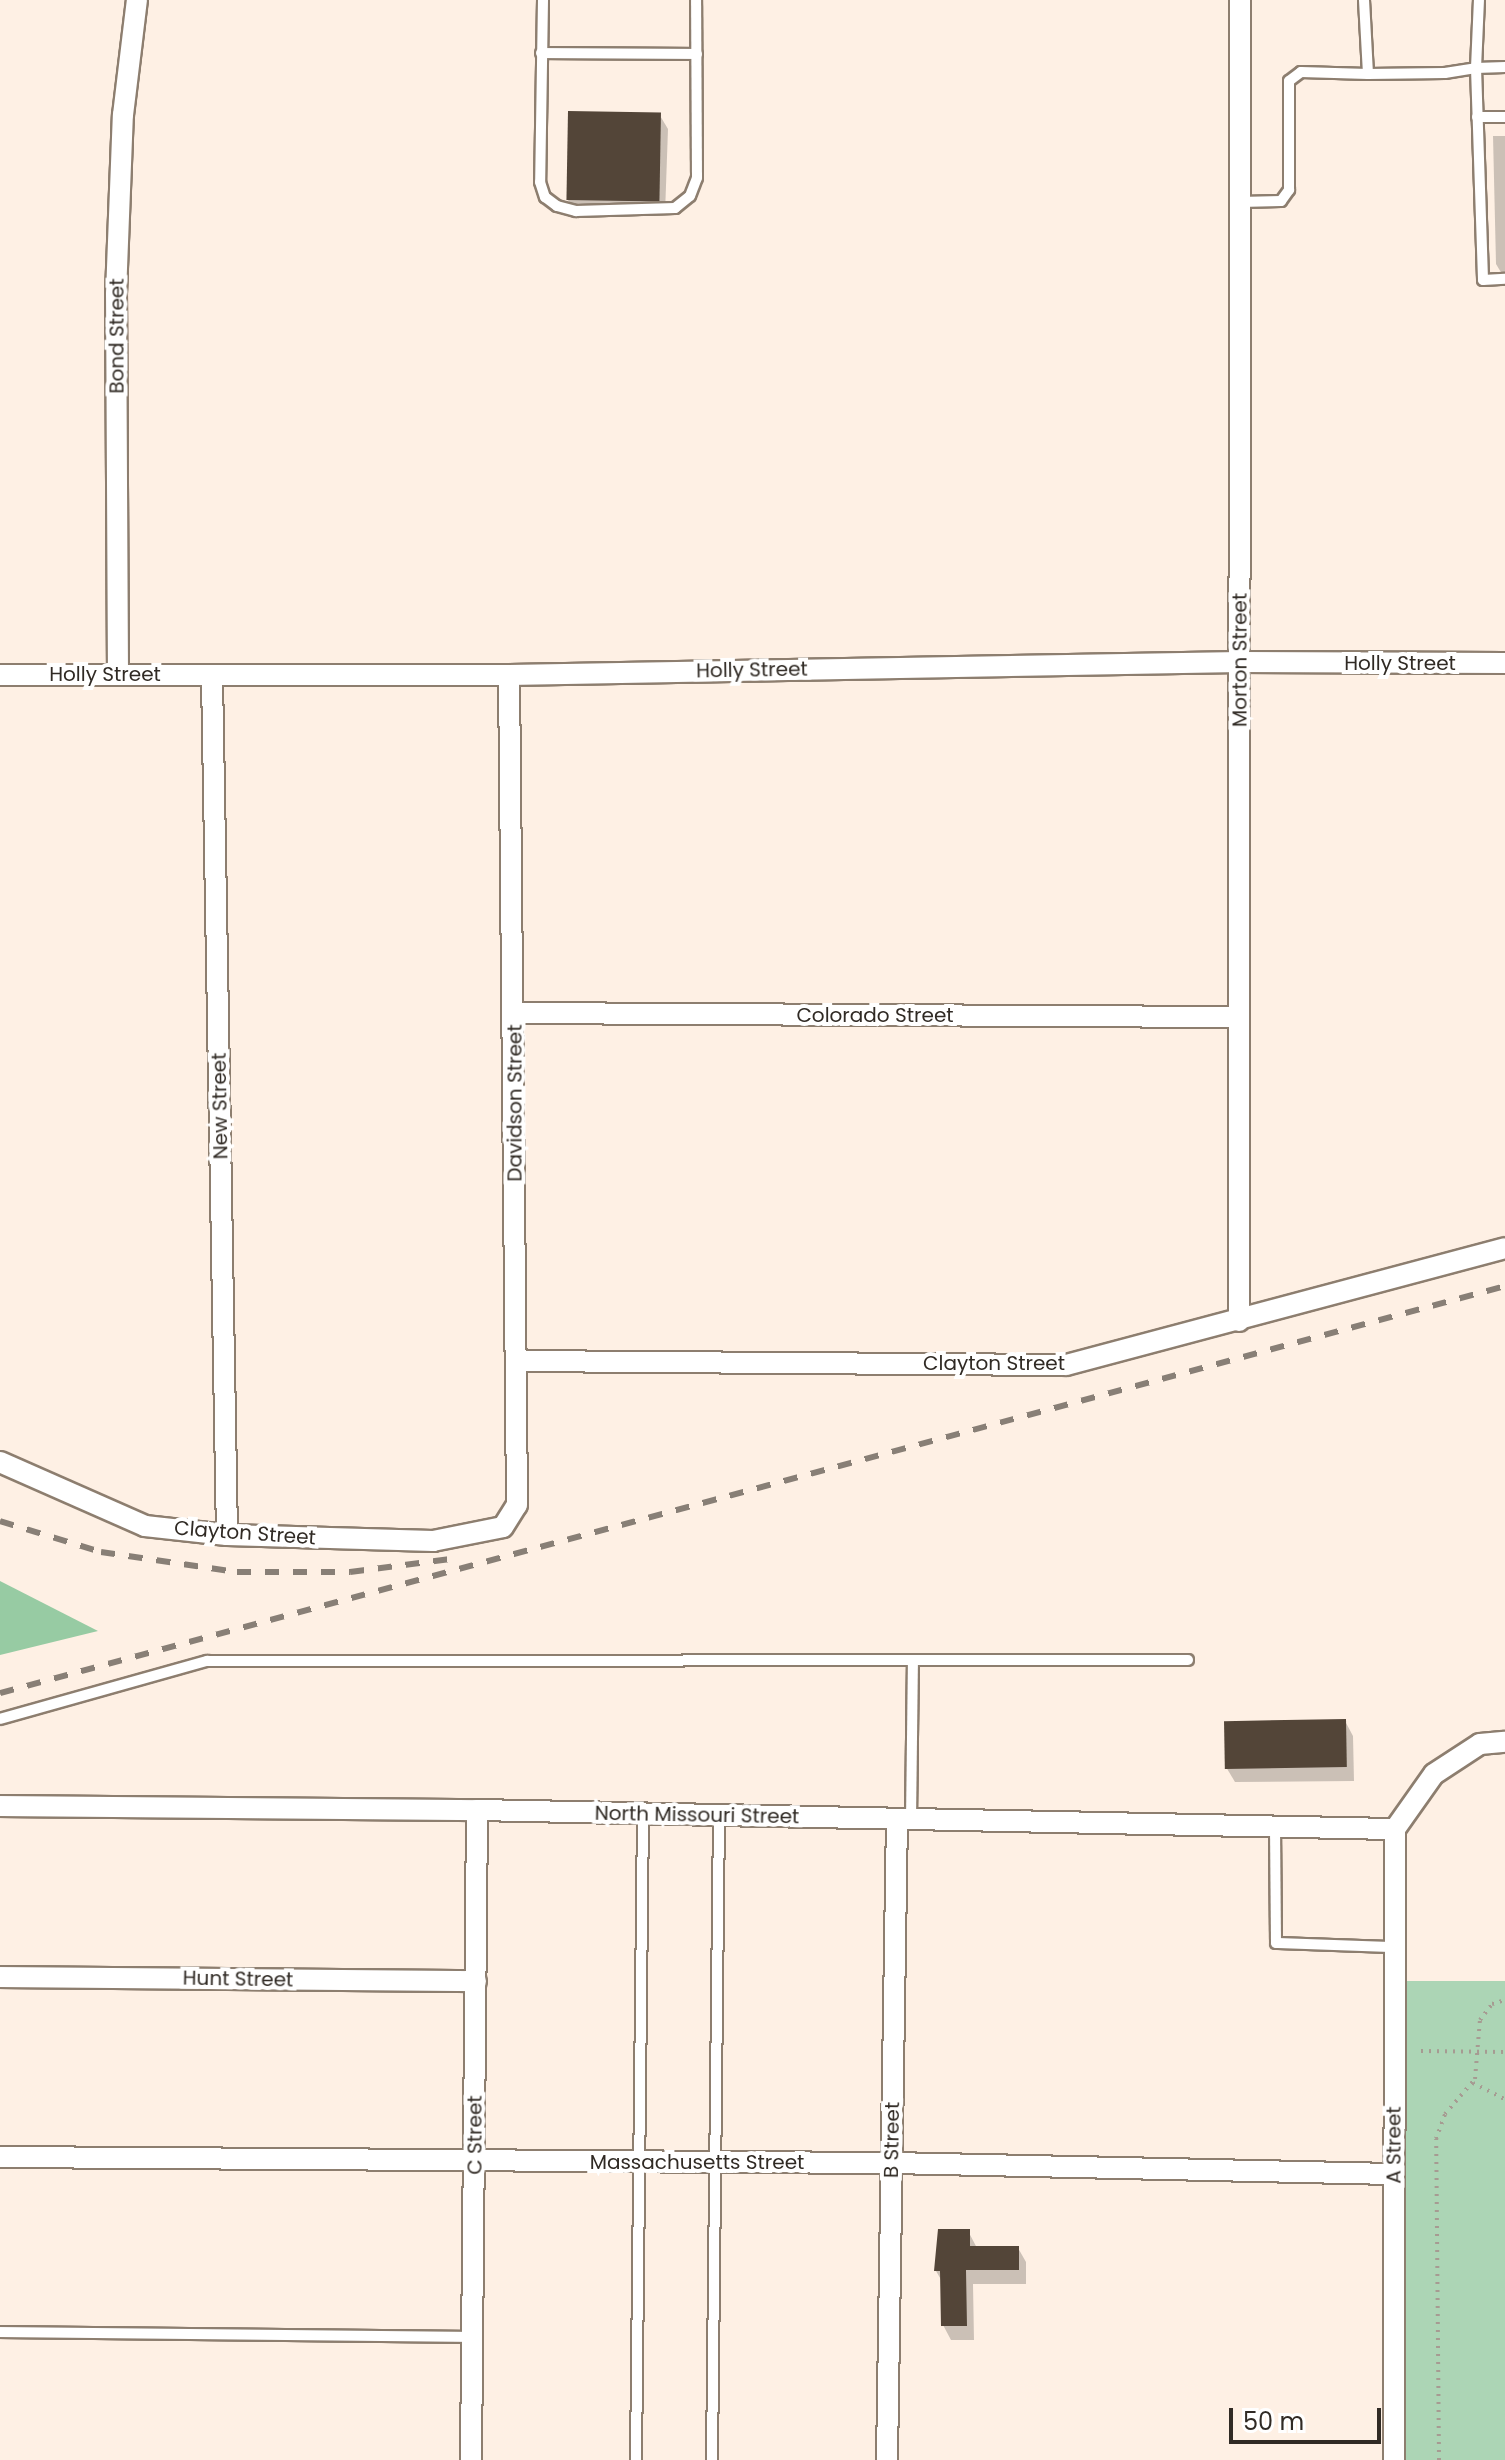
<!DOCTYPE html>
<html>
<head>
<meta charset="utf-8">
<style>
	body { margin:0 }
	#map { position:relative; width:1505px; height:2460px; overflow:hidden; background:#fef0e4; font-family:Poppins,sans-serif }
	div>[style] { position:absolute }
	.green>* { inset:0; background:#acd5b5; transform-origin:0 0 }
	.forest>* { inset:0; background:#97cba3 }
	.shadow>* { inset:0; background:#0003 }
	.building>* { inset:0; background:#534538; transform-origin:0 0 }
	.path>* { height:4px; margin-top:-2px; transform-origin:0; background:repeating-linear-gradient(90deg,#a69b92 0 2px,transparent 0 8px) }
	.roads { filter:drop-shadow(2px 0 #8d7e6f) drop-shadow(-2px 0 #8d7e6f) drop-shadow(0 2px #8d7e6f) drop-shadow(0 -2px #8d7e6f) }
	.service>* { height:10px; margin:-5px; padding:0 5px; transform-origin:5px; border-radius:5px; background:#fff }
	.minor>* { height:20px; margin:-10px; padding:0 10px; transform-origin:10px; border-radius:10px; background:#fff }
	.rail>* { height:6px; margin-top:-3px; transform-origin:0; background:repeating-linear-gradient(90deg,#887f76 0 14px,transparent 0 28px) }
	span { translate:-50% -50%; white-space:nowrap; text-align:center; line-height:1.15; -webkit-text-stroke:8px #fff; paint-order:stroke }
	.street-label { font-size:20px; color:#302a24 }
	.scale { position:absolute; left:1229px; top:2408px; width:152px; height:36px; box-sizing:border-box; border:4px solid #302a24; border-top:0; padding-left:10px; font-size:24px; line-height:28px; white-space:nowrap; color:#302a24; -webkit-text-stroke:6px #fff; paint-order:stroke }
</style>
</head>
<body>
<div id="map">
	<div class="green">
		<div style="left:1392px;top:1981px;width:113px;height:479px"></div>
	</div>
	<div class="forest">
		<div style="clip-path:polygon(0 1581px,98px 1631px,0 1655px)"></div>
	</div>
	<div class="shadow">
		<div style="clip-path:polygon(659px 114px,668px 129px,665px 214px,577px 214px,568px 200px)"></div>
		<div style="clip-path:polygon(1493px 136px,1505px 136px,1505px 279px,1496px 264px)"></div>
		<div style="clip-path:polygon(1345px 1721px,1353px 1736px,1354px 1781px,1235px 1782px,1226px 1767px)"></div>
		<div style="clip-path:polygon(968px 2231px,977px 2248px,1018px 2248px,1026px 2262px,1026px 2284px,973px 2284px,974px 2340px,951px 2340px,943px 2325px,943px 2283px,936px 2271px)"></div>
	</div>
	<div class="building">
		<div style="left:568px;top:111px;width:93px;height:89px;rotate:1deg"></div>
		<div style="left:1346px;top:1719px;width:48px;height:122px;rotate:89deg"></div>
		<div style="clip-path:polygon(938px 2229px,970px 2229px,970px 2246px,1019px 2246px,1019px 2270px,966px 2270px,967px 2326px,941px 2326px,940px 2271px,934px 2271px)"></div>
	</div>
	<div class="path">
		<div style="left:1421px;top:2051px;width:84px;rotate:0.7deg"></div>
		<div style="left:1473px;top:2083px;width:36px;rotate:27deg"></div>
		<div style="left:1439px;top:2460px;width:321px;rotate:-90.5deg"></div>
		<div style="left:1436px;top:2139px;width:27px;rotate:-70deg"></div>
		<div style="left:1445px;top:2114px;width:46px;rotate:-49.4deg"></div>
		<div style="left:1475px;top:2079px;width:59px;rotate:-85.2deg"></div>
		<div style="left:1480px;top:2020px;width:20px;rotate:-53deg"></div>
		<div style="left:1492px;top:2004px;width:14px;rotate:-17deg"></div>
	</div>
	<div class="roads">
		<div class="service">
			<div style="left:543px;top:0;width:182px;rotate:90.9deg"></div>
			<div style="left:540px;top:182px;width:16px;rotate:72deg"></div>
			<div style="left:545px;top:197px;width:15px;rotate:37deg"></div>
			<div style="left:557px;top:206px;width:20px;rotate:15deg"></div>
			<div style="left:576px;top:211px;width:99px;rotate:-1.7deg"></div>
			<div style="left:675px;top:208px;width:19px;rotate:-39deg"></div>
			<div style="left:690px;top:196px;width:19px;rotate:-69deg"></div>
			<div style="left:697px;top:178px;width:178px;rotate:-90.3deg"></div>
			<div style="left:541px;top:53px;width:156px;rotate:0.4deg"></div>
			<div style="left:1505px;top:67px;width:29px;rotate:178deg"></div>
			<div style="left:1476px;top:68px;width:212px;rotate:88.1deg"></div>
			<div style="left:1483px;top:280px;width:22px;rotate:-3deg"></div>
			<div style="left:1368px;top:74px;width:77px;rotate:-0.7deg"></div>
			<div style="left:1445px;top:73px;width:31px;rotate:-9deg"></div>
			<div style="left:1476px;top:68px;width:68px;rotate:-87.5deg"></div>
			<div style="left:1477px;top:117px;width:28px"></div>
			<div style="left:1240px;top:202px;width:41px;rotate:-1.4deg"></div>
			<div style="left:1281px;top:201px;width:14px;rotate:-54deg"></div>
			<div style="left:1289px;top:190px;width:109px;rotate:-90deg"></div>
			<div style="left:1289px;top:81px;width:15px;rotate:-37deg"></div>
			<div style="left:1301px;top:72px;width:67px;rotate:1.7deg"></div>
			<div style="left:1368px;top:74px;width:74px;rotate:-93.1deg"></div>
			<div style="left:0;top:1719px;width:215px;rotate:-15.7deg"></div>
			<div style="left:207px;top:1661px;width:981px;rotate:-0.06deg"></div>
			<div style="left:911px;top:1820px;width:160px;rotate:-89.3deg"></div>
			<div style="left:1275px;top:1827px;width:116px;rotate:89.5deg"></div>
			<div style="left:1276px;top:1943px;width:116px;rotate:2deg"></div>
			<div style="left:0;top:2332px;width:472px;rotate:0.6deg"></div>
			<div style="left:636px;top:2460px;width:646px;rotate:-89.38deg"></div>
			<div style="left:712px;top:2460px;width:645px;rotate:-89.38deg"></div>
		</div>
		<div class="minor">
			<div style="left:118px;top:673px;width:379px;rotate:-90.3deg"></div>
			<div style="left:116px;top:294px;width:179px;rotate:-87.8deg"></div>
			<div style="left:123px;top:115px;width:116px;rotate:-83.1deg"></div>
			<div style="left:0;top:675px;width:509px"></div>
			<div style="left:509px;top:675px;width:731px;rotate:-1.02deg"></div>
			<div style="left:1240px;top:662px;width:265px;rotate:0.2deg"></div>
			<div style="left:212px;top:676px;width:859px;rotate:89deg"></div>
			<div style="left:514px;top:1013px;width:722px;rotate:0.32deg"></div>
			<div style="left:1239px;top:1321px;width:1321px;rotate:-89.96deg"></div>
			<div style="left:516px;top:1361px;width:550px;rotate:0.42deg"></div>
			<div style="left:1066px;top:1365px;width:454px;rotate:-14.9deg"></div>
			<div style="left:0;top:1462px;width:158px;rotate:23.8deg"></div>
			<div style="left:145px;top:1526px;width:82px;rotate:6.3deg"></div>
			<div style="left:227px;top:1535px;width:206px;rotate:1.7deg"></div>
			<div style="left:433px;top:1541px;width:71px;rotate:-11.3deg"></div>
			<div style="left:503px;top:1527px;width:26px;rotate:-58deg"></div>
			<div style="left:517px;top:1505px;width:830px;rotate:-90.55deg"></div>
			<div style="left:0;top:1806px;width:477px;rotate:0.5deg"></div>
			<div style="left:477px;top:1810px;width:918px;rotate:1.19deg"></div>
			<div style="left:1395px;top:1829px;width:67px;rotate:-54.7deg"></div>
			<div style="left:1434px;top:1774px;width:55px;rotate:-33.1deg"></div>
			<div style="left:1480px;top:1744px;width:25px;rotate:-5deg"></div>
			<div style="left:0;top:1977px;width:476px;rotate:0.5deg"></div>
			<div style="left:0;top:2157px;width:892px;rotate:0.39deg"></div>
			<div style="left:892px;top:2163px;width:502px;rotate:1.26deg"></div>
			<div style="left:471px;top:2460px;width:650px;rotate:-89.47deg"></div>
			<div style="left:887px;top:2460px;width:641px;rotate:-89.11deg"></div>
			<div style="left:1394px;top:2460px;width:631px;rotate:-89.91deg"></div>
		</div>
	</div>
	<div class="rail">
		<div style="left:0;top:1521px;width:106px;rotate:17.1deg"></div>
		<div style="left:101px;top:1552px;width:137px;rotate:8.4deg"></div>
		<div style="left:237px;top:1572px;width:113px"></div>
		<div style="left:350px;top:1572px;width:109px;rotate:-7.4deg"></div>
		<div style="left:0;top:1693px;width:1559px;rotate:-15.13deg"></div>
	</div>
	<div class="street-label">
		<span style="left:117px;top:336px;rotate:-90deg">Bond Street</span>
		<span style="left:1240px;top:660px;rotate:-90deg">Morton Street</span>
		<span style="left:1400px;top:663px">Holly Street</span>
		<span style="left:752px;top:670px;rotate:-1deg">Holly Street</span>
		<span style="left:105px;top:674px">Holly Street</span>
		<span style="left:875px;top:1015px">Colorado Street</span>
		<span style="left:515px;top:1103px;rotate:-90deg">Davidson Street</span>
		<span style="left:220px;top:1106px;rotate:-91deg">New Street</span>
		<span style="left:994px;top:1363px">Clayton Street</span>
		<span style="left:245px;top:1533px;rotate:4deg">Clayton Street</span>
		<span style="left:697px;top:1815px;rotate:1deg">North Missouri Street</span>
		<span style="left:238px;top:1979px;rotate:1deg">Hunt Street</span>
		<span style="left:475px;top:2135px;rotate:-90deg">C Street</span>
		<span style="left:892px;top:2140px;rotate:-89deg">B Street</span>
		<span style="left:1394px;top:2145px;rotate:-90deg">A Street</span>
		<span style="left:697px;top:2162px">Massachusetts Street</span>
	</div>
	<div class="scale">50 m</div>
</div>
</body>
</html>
